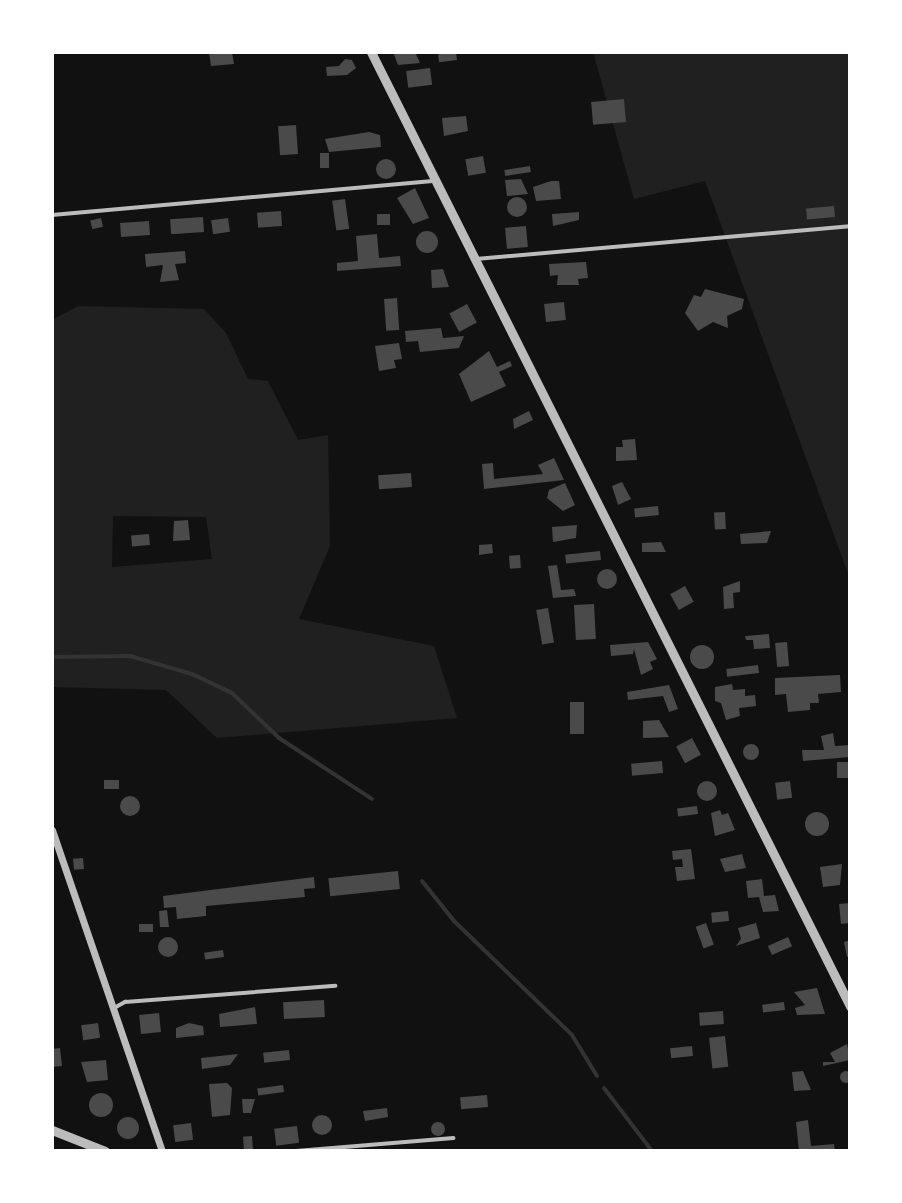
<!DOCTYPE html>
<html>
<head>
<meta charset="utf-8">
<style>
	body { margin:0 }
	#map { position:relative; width:902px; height:1203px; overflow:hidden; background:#111; font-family:"Fira Sans",sans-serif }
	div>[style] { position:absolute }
	.green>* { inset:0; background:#202020 }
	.stream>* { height:4px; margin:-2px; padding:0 2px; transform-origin:2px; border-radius:2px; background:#333 }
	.building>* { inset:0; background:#4a4a4a; transform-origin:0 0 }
	.round { border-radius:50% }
	.service>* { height:4px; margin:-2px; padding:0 2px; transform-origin:2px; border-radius:2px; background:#bcbcbc }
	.minor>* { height:7px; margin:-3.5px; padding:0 3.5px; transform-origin:3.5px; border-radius:3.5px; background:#bcbcbc }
	.tertiary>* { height:9px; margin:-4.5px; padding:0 4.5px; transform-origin:4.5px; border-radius:4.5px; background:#bcbcbc }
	span { translate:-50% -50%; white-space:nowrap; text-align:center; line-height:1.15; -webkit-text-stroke:8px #fff; paint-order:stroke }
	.frame { position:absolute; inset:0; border:54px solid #fff; pointer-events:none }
</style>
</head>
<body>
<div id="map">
	<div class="green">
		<div style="clip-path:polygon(593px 52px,850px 52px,850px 579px,705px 181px,634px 199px)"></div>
		<div style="clip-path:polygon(evenodd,78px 306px,204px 309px,226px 333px,248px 379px,268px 381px,298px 440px,328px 435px,330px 546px,299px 619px,434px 646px,457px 718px,217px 738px,166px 690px,52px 687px,52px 320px,78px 306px,113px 516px,206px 517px,212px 559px,112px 567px,113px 516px)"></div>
	</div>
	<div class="stream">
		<div style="left:52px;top:657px;width:78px;rotate:-0.7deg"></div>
		<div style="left:130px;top:656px;width:65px;rotate:16.2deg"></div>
		<div style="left:192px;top:674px;width:44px;rotate:25.4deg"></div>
		<div style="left:232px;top:693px;width:65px;rotate:43.8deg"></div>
		<div style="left:279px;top:738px;width:111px;rotate:33.3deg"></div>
		<div style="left:422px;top:881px;width:51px;rotate:51.3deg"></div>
		<div style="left:454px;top:921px;width:164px;rotate:44deg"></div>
		<div style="left:572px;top:1035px;width:48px;rotate:58.6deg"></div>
		<div style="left:604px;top:1088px;width:79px;rotate:52.7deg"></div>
	</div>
	<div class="building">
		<div style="clip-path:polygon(209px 52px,232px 52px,234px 64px,211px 66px)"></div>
		<div style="clip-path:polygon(393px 52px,415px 52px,420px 63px,398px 65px)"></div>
		<div style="left:456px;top:52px;width:8px;height:18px;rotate:83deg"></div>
		<div style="clip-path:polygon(345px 59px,352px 60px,356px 68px,347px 75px,327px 76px,326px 67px,339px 66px)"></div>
		<div style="left:430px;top:68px;width:17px;height:24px;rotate:83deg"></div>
		<div style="left:624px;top:99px;width:23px;height:33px;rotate:85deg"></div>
		<div style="clip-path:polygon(466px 116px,468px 131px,444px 136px,442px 118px)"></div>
		<div style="left:296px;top:125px;width:29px;height:18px;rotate:86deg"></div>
		<div style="clip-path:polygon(369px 132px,380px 135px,381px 147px,329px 152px,325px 139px)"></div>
		<div style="left:320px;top:153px;width:9px;height:15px"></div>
		<div style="left:483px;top:156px;width:17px;height:18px;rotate:80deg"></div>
		<div class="round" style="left:376px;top:159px;width:20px;height:20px"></div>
		<div style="left:530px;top:166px;width:6px;height:26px;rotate:81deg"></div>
		<div style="clip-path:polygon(521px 179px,528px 194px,507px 196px,505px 180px)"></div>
		<div style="clip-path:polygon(551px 181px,559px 181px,561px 199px,536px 201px,533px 187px)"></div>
		<div style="clip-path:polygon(415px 188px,429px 218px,413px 224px,397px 198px)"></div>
		<div class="round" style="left:507px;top:197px;width:20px;height:20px"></div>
		<div style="left:345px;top:199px;width:30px;height:13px;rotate:82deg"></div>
		<div style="left:834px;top:206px;width:11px;height:28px;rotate:85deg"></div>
		<div style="left:281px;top:211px;width:15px;height:24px;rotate:86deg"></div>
		<div style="clip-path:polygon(579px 212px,579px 220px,553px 226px,552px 214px)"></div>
		<div style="left:390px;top:214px;width:11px;height:13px;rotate:90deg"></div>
		<div style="left:203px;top:217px;width:15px;height:33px;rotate:86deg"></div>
		<div style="left:101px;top:218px;width:9px;height:11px;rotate:77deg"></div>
		<div style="left:228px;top:218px;width:14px;height:17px;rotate:82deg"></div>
		<div style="left:149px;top:221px;width:14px;height:29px;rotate:86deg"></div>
		<div style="left:526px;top:226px;width:21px;height:21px;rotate:85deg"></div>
		<div class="round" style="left:416px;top:231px;width:22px;height:22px"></div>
		<div style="clip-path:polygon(377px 234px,379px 258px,400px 256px,401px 266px,337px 271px,337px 263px,358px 261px,356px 236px)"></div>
		<div style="clip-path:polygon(185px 251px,186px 263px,175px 264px,179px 280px,160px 282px,163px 265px,146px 267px,145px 254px)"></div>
		<div style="clip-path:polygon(586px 262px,588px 278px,578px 279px,579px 285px,557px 285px,558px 275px,550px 276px,549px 264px)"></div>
		<div style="clip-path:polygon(443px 269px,449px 287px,432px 288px,431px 270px)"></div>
		<div style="clip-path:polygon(705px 289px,744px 299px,742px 309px,727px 316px,728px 328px,713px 322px,698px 331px,685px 313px,694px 295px,701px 297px)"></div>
		<div style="left:397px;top:298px;width:32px;height:13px;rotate:86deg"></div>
		<div style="left:564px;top:302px;width:18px;height:20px;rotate:84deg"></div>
		<div style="left:467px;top:304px;width:21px;height:20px;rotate:62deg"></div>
		<div style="clip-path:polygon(441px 328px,443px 338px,464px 336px,459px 348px,420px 352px,418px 341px,406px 342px,405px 331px)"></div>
		<div style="clip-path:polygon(399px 343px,402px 359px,394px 360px,396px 368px,379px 371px,375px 346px)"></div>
		<div style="clip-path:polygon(489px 351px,497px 367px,510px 361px,512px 366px,499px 372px,506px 386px,471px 402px,459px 374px)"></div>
		<div style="clip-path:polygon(529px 411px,533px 420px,514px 429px,513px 419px)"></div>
		<div style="clip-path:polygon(635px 439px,637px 460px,616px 461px,616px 447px,623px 447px,622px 440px)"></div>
		<div style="clip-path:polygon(554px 458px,564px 480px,484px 489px,482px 464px,493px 463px,494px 479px,543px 474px,538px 465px)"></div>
		<div style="left:411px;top:473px;width:14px;height:33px;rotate:86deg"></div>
		<div style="clip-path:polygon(622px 482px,631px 499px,618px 505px,612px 486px)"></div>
		<div style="clip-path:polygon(565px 483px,575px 505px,563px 511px,547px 498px,549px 490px)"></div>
		<div style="left:658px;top:506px;width:9px;height:24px;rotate:84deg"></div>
		<div style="left:725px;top:512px;width:17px;height:11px;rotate:87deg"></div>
		<div style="clip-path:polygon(188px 520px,190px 540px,173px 541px,174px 521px)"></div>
		<div style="clip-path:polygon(577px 525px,576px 538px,553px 542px,552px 527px)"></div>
		<div style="clip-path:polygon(771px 531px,767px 543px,741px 544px,740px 534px)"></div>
		<div style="left:149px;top:534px;width:11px;height:18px;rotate:85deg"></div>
		<div style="clip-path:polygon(661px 542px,666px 552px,642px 552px,642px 543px)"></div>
		<div style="clip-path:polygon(492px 544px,493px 553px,479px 555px,479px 545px)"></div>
		<div style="left:600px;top:551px;width:9px;height:35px;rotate:84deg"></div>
		<div style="left:520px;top:555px;width:13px;height:11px;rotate:86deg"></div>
		<div style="clip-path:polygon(557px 565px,561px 590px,574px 589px,576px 596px,553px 598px,548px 566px)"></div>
		<div class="round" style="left:597px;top:569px;width:20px;height:20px"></div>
		<div style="clip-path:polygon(740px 581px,740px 592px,733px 593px,734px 608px,724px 609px,723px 587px)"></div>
		<div style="left:685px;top:586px;width:18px;height:17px;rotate:61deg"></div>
		<div style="left:594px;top:604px;width:35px;height:20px;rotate:87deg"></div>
		<div style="left:548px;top:608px;width:35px;height:12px;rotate:80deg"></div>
		<div style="clip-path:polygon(769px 634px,770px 648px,754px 649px,753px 640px,746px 640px,745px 636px)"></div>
		<div style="clip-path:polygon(648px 642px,657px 659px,650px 662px,653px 669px,641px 675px,634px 649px,633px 654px,611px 656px,610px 645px)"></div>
		<div style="left:787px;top:642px;width:24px;height:12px;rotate:85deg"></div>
		<div class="round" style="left:690px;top:645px;width:24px;height:24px"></div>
		<div style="left:758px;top:665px;width:8px;height:32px;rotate:83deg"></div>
		<div style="clip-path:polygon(840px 675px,841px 692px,818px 694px,819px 703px,810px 703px,810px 710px,788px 712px,786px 694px,775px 695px,775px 678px)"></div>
		<div style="clip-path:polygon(732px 684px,733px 690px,745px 689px,745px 696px,755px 695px,756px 706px,739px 708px,740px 716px,726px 720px,721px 703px,715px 701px,715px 687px)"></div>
		<div style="clip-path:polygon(669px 685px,678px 709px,669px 712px,663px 696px,628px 700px,627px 692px)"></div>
		<div style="left:570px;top:702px;width:14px;height:32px"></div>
		<div style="clip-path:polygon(659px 720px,669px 737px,643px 738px,643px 721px)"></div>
		<div style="clip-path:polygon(833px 733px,835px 746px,850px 745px,850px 757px,803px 761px,802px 750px,824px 750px,821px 736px)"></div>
		<div style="left:692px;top:738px;width:19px;height:18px;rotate:62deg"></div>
		<div class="round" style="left:743px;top:744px;width:16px;height:16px"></div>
		<div style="left:662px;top:761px;width:12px;height:31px;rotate:85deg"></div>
		<div style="left:850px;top:762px;width:16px;height:13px;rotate:90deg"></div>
		<div style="left:119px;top:780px;width:9px;height:15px;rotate:90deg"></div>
		<div class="round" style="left:697px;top:781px;width:20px;height:20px"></div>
		<div style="left:790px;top:781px;width:17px;height:15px;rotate:83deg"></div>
		<div class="round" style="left:120px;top:796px;width:20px;height:20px"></div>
		<div style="left:697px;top:806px;width:8px;height:20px;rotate:83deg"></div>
		<div style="clip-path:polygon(720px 810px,722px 815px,728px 813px,735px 830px,715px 836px,711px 813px)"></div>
		<div class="round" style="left:805px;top:812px;width:24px;height:24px"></div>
		<div style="clip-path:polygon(691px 849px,695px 879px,677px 881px,675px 867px,683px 867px,682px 859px,673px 860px,672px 851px)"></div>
		<div style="clip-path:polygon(742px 854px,746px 868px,725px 872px,720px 859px)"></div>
		<div style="left:83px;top:858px;width:11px;height:10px;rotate:85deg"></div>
		<div style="clip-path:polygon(842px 864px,840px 885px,823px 887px,820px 867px)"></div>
		<div style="left:398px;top:871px;width:18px;height:70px;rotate:84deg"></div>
		<div style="clip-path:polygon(314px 877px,315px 888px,304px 889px,305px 897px,206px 906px,206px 916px,177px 919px,176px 907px,164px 908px,163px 896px)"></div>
		<div style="clip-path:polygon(762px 879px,764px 896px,775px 895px,779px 911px,763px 912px,759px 897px,748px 898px,746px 881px)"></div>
		<div style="clip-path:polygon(850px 903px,850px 923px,841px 924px,839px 904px)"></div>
		<div style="clip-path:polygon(167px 910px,169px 927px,160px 927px,159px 911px)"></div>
		<div style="left:728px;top:911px;width:10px;height:17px;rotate:84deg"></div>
		<div style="left:706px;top:923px;width:23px;height:11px;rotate:70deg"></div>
		<div style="clip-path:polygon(756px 923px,760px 938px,736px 946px,741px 939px,738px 928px)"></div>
		<div style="left:153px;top:924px;width:8px;height:14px;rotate:90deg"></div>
		<div class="round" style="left:158px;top:937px;width:20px;height:20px"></div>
		<div style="left:788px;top:937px;width:10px;height:22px;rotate:66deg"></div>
		<div style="clip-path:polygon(850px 940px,850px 956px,847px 957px,844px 942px)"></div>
		<div style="left:223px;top:950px;width:7px;height:19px;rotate:82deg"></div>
		<div style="clip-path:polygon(817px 988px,825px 1014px,797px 1015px,795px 1008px,805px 1005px,794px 992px)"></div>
		<div style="left:324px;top:1000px;width:17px;height:41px;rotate:87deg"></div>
		<div style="left:784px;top:1002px;width:8px;height:22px;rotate:83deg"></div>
		<div style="clip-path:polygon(255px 1007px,257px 1024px,220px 1027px,219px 1014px)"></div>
		<div style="left:723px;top:1011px;width:13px;height:24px;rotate:86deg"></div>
		<div style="left:159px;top:1013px;width:19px;height:20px;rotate:84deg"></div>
		<div style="left:98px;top:1023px;width:15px;height:17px;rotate:82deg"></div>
		<div style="clip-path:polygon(189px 1023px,203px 1026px,204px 1035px,176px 1038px,176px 1028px)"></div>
		<div style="left:725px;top:1036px;width:31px;height:16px;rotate:84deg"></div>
		<div style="clip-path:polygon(847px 1044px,850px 1060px,823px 1066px,823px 1062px,835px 1062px,830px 1053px)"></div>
		<div style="left:692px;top:1046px;width:10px;height:22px;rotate:84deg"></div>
		<div style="clip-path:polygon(60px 1048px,62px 1066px,52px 1067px,52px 1049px)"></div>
		<div style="left:289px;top:1050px;width:10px;height:26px;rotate:84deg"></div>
		<div style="clip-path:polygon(238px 1054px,230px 1065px,202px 1069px,201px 1058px)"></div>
		<div style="clip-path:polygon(106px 1060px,108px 1080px,87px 1082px,81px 1062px)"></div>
		<div style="clip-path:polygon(803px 1071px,811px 1090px,794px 1091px,792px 1072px)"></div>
		<div class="round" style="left:840px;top:1071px;width:12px;height:12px"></div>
		<div style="clip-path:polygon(227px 1083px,232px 1088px,230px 1115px,212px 1117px,209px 1084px)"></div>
		<div style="left:283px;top:1085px;width:7px;height:26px;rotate:82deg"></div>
		<div class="round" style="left:89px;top:1093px;width:24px;height:24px"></div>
		<div style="left:487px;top:1095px;width:12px;height:27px;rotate:85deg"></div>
		<div style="clip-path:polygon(242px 1099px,255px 1099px,251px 1113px,243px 1113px)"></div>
		<div style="clip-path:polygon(387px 1108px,388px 1117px,365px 1121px,363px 1111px)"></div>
		<div class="round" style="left:312px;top:1115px;width:20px;height:20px"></div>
		<div class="round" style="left:117px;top:1117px;width:22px;height:22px"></div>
		<div style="clip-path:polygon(808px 1120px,811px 1146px,834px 1144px,835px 1151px,799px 1151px,796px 1122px)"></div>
		<div class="round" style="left:431px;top:1122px;width:14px;height:14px"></div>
		<div style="left:191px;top:1123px;width:17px;height:18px;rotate:83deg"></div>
		<div style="left:297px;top:1126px;width:17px;height:23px;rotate:83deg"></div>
		<div style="left:252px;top:1136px;width:14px;height:9px;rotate:86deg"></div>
	</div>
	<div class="service">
		<div style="left:52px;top:215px;width:385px;rotate:-5.1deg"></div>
		<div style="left:476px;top:259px;width:375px;rotate:-5deg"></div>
		<div style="left:114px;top:1008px;width:13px;rotate:-29deg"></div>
		<div style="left:125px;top:1002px;width:211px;rotate:-4.4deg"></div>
		<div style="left:296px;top:1151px;width:158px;rotate:-4.7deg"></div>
	</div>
	<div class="minor">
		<div style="left:52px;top:830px;width:339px;rotate:71.1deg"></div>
	</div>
	<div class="tertiary">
		<div style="left:371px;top:52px;width:1068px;rotate:63.34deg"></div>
		<div style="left:52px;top:1130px;width:57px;rotate:21.6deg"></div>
	</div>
	<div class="frame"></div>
</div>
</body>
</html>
